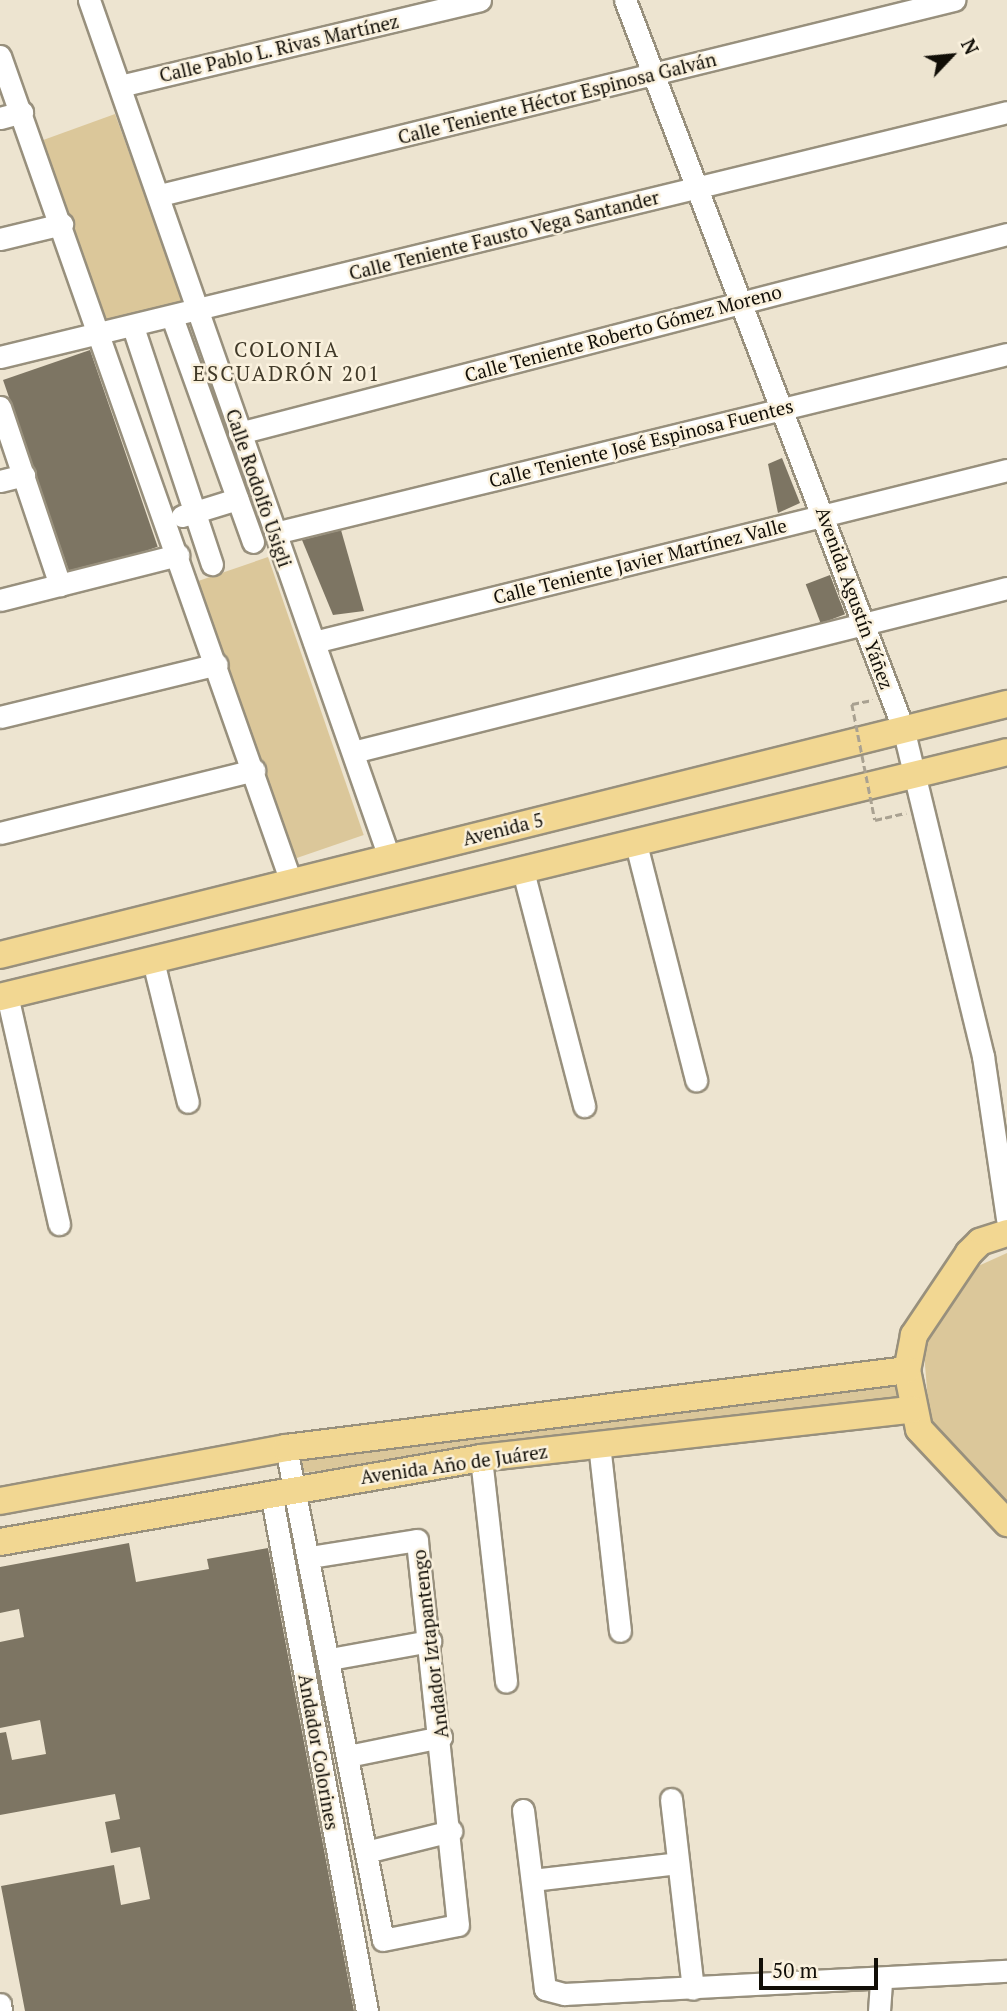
<!DOCTYPE html>
<html>
<head>
<meta charset="utf-8">
<style>
	body { margin:0 }
	#map { position:relative; width:1007px; height:2011px; overflow:hidden; background:#ede4d0; font-family:"PT Serif",serif }
	div>[style] { position:absolute }
	.green>* { inset:0; background:#dbc79a; transform-origin:0 0 }
	.building>* { inset:0; background:#7d7563; transform-origin:0 0 }
	.path>* { height:2.5px; margin-top:-1.25px; transform-origin:0; background:repeating-linear-gradient(90deg,#a9a191 0 7px,transparent 0 10.5px) }
	.roads { filter:drop-shadow(2px 0 #98907d) drop-shadow(-2px 0 #98907d) drop-shadow(0 2px #98907d) drop-shadow(0 -2px #98907d) }
	.minor>* { height:21px; margin:-10.5px; padding:0 10.5px; transform-origin:10.5px; border-radius:10.5px; background:#fff }
	.major>* { height:26px; margin:-13px; padding:0 13px; transform-origin:13px; border-radius:13px; background:#f2d792 }
	.path-bridge>* { height:2.5px; margin-top:-1.25px; transform-origin:0; background:repeating-linear-gradient(90deg,#a9a191 0 7px,transparent 0 10.5px) }
	span { translate:-50% -50%; white-space:nowrap; text-align:center; line-height:1.15; -webkit-text-stroke:5px #faf1dd; paint-order:stroke }
	.street-label { font-size:19px; color:#110e07 }
	.neighbourhood-label { font-size:21px; color:#413a29; letter-spacing:2px }
	.north { position:absolute; left:916px; top:21px; width:70px; height:70px; -webkit-text-stroke:5px #faf1dd; paint-order:stroke; rotate:64deg; font-size:19px; font-weight:700; line-height:28px; text-align:center; color:#110e07 }
	.north::after { content:''; display:block; margin:auto; width:24px; height:32px; background:#110e07; clip-path:polygon(50% 0,100% 100%,50% 72%,0 100%) }
	.scale { position:absolute; left:759px; top:1958px; width:119px; height:32px; box-sizing:border-box; border:4px solid #110e07; border-top:0; padding-left:9px; font-size:21px; line-height:24px; white-space:nowrap; color:#110e07; -webkit-text-stroke:5px #faf1dd; paint-order:stroke }
</style>
</head>
<body>
<div id="map">
	<div class="green">
		<div style="left:115px;top:114px;width:201px;height:80px;rotate:70deg"></div>
		<div style="left:268px;top:557px;width:294px;height:80px;rotate:71deg"></div>
		<div style="clip-path:polygon(1007px 1253px,1007px 1508px,930px 1427px,924px 1352px,925px 1341px,976px 1267px)"></div>
		<div style="clip-path:polygon(902px 1371px,907px 1408px,300px 1473px,297px 1467px,300px 1453px)"></div>
	</div>
	<div class="building">
		<div style="left:90px;top:350px;width:208px;height:92px;rotate:71deg"></div>
		<div style="clip-path:polygon(782px 458px,800px 503px,778px 513px,768px 464px)"></div>
		<div style="clip-path:polygon(341px 530px,364px 611px,333px 615px,302px 540px)"></div>
		<div style="left:830px;top:575px;width:42px;height:26px;rotate:69deg"></div>
		<div style="clip-path:polygon(129px 1543px,136px 1582px,209px 1569px,207px 1559px,268px 1548px,354px 2011px,25px 2011px,1px 1886px,114px 1865px,121px 1905px,150px 1899px,140px 1847px,111px 1853px,105px 1822px,120px 1819px,115px 1794px,0 1815px,0 1733px,6px 1732px,12px 1760px,46px 1754px,40px 1720px,0 1728px,0 1642px,24px 1637px,19px 1609px,0 1613px,0 1567px)"></div>
	</div>
	<div class="path">
		<div style="left:852px;top:704px;width:21px;rotate:-11deg"></div>
		<div style="left:875px;top:820px;width:32px;rotate:-13deg"></div>
	</div>
	<div class="roads">
		<div class="minor">
			<div style="left:89px;top:0;width:908px;rotate:70.71deg"></div>
			<div style="left:625px;top:0;width:779px;rotate:69.1deg"></div>
			<div style="left:903px;top:728px;width:338px;rotate:76.3deg"></div>
			<div style="left:983px;top:1056px;width:165px;rotate:81.6deg"></div>
			<div style="left:0;top:56px;width:876px;rotate:70.59deg"></div>
			<div style="left:120px;top:86px;width:370px;rotate:-13.4deg"></div>
			<div style="left:0;top:118px;width:23px;rotate:-15deg"></div>
			<div style="left:160px;top:195px;width:818px;rotate:-13.8deg"></div>
			<div style="left:0;top:239px;width:64px;rotate:-13.6deg"></div>
			<div style="left:172px;top:317px;width:239px;rotate:70.2deg"></div>
			<div style="left:133px;top:327px;width:250px;rotate:71.6deg"></div>
			<div style="left:0;top:357px;width:1036px;rotate:-13.67deg"></div>
			<div style="left:0;top:407px;width:188px;rotate:71.4deg"></div>
			<div style="left:239px;top:433px;width:793px;rotate:-14.53deg"></div>
			<div style="left:0;top:481px;width:25px;rotate:-14deg"></div>
			<div style="left:182px;top:516px;width:58px;rotate:-17.2deg"></div>
			<div style="left:275px;top:533px;width:754px;rotate:-13.74deg"></div>
			<div style="left:0;top:600px;width:184px;rotate:-14.2deg"></div>
			<div style="left:314px;top:642px;width:714px;rotate:-13.94deg"></div>
			<div style="left:0;top:717px;width:223px;rotate:-13.7deg"></div>
			<div style="left:353px;top:752px;width:674px;rotate:-14.08deg"></div>
			<div style="left:0;top:833px;width:262px;rotate:-13.9deg"></div>
			<div style="left:636px;top:844px;width:244px;rotate:75.7deg"></div>
			<div style="left:523px;top:871px;width:243px;rotate:75.4deg"></div>
			<div style="left:153px;top:961px;width:145px;rotate:76.1deg"></div>
			<div style="left:7px;top:995px;width:235px;rotate:77.2deg"></div>
			<div style="left:599px;top:1444px;width:188px;rotate:83.6deg"></div>
			<div style="left:286px;top:1448px;width:501px;rotate:78.85deg"></div>
			<div style="left:383px;top:1940px;width:76px;rotate:-11.3deg"></div>
			<div style="left:458px;top:1925px;width:387px;rotate:-96.1deg"></div>
			<div style="left:417px;top:1540px;width:108px;rotate:171deg"></div>
			<div style="left:481px;top:1458px;width:225px;rotate:83.6deg"></div>
			<div style="left:271px;top:1493px;width:527px;rotate:79.5deg"></div>
			<div style="left:330px;top:1659px;width:102px;rotate:-10.2deg"></div>
			<div style="left:348px;top:1756px;width:95px;rotate:-11.5deg"></div>
			<div style="left:671px;top:1799px;width:191px;rotate:83.4deg"></div>
			<div style="left:523px;top:1810px;width:180px;rotate:83deg"></div>
			<div style="left:545px;top:1989px;width:20px;rotate:15deg"></div>
			<div style="left:564px;top:1994px;width:444px;rotate:-3deg"></div>
			<div style="left:366px;top:1852px;width:88px;rotate:-13.9deg"></div>
			<div style="left:532px;top:1880px;width:147px;rotate:-6.6deg"></div>
			<div style="left:0;top:2004px;width:7px;rotate:82deg"></div>
			<div style="left:879px;top:2011px;width:30px;rotate:-86deg"></div>
		</div>
		<div class="major">
			<div style="left:0;top:955px;width:1038px;rotate:-14deg"></div>
			<div style="left:0;top:997px;width:1036px;rotate:-13.67deg"></div>
			<div style="left:1007px;top:1233px;width:28px;rotate:162deg"></div>
			<div style="left:980px;top:1242px;width:16px;rotate:135deg"></div>
			<div style="left:969px;top:1253px;width:99px;rotate:123.9deg"></div>
			<div style="left:914px;top:1335px;width:36px;rotate:101deg"></div>
			<div style="left:907px;top:1370px;width:60px;rotate:78.5deg"></div>
			<div style="left:919px;top:1429px;width:129px;rotate:46.9deg"></div>
			<div style="left:0;top:1501px;width:291px;rotate:-10.5deg"></div>
			<div style="left:286px;top:1448px;width:626px;rotate:-7.16deg"></div>
			<div style="left:0;top:1542px;width:488px;rotate:-9.9deg"></div>
			<div style="left:481px;top:1458px;width:434px;rotate:-6.4deg"></div>
		</div>
	</div>
	<div class="path-bridge">
		<div style="left:852px;top:704px;width:118px;rotate:78.8deg"></div>
	</div>
	<div class="street-label">
		<span style="left:279px;top:48px;rotate:-13deg">Calle Pablo L. Rivas Martínez</span>
		<span style="left:557px;top:98px;rotate:-14deg">Calle Teniente Héctor Espinosa Galván</span>
		<span style="left:504px;top:235px;rotate:-14deg">Calle Teniente Fausto Vega Santander</span>
		<span style="left:623px;top:333px;rotate:-15deg">Calle Teniente Roberto Gómez Moreno</span>
		<span style="left:641px;top:443px;rotate:-14deg">Calle Teniente José Espinosa Fuentes</span>
		<span style="left:259px;top:488px;rotate:71deg">Calle Rodolfo Usigli</span>
		<span style="left:640px;top:561px;rotate:-14deg">Calle Teniente Javier Martínez Valle</span>
		<span style="left:855px;top:598px;rotate:70deg">Avenida Agustín Yáñez</span>
		<span style="left:503px;top:829px;rotate:-14deg">Avenida 5</span>
		<span style="left:454px;top:1464px;rotate:-8deg">Avenida Año de Juárez</span>
		<span style="left:430px;top:1644px;rotate:-97deg">Andador Iztapantengo</span>
		<span style="left:319px;top:1752px;rotate:80deg">Andador Colorines</span>
	</div>
	<div class="neighbourhood-label">
		<span style="left:287px;top:361px">COLONIA<br>ESCUADRÓN 201</span>
	</div>
	<div class="north">N</div>
	<div class="scale">50 m</div>
</div>
</body>
</html>
